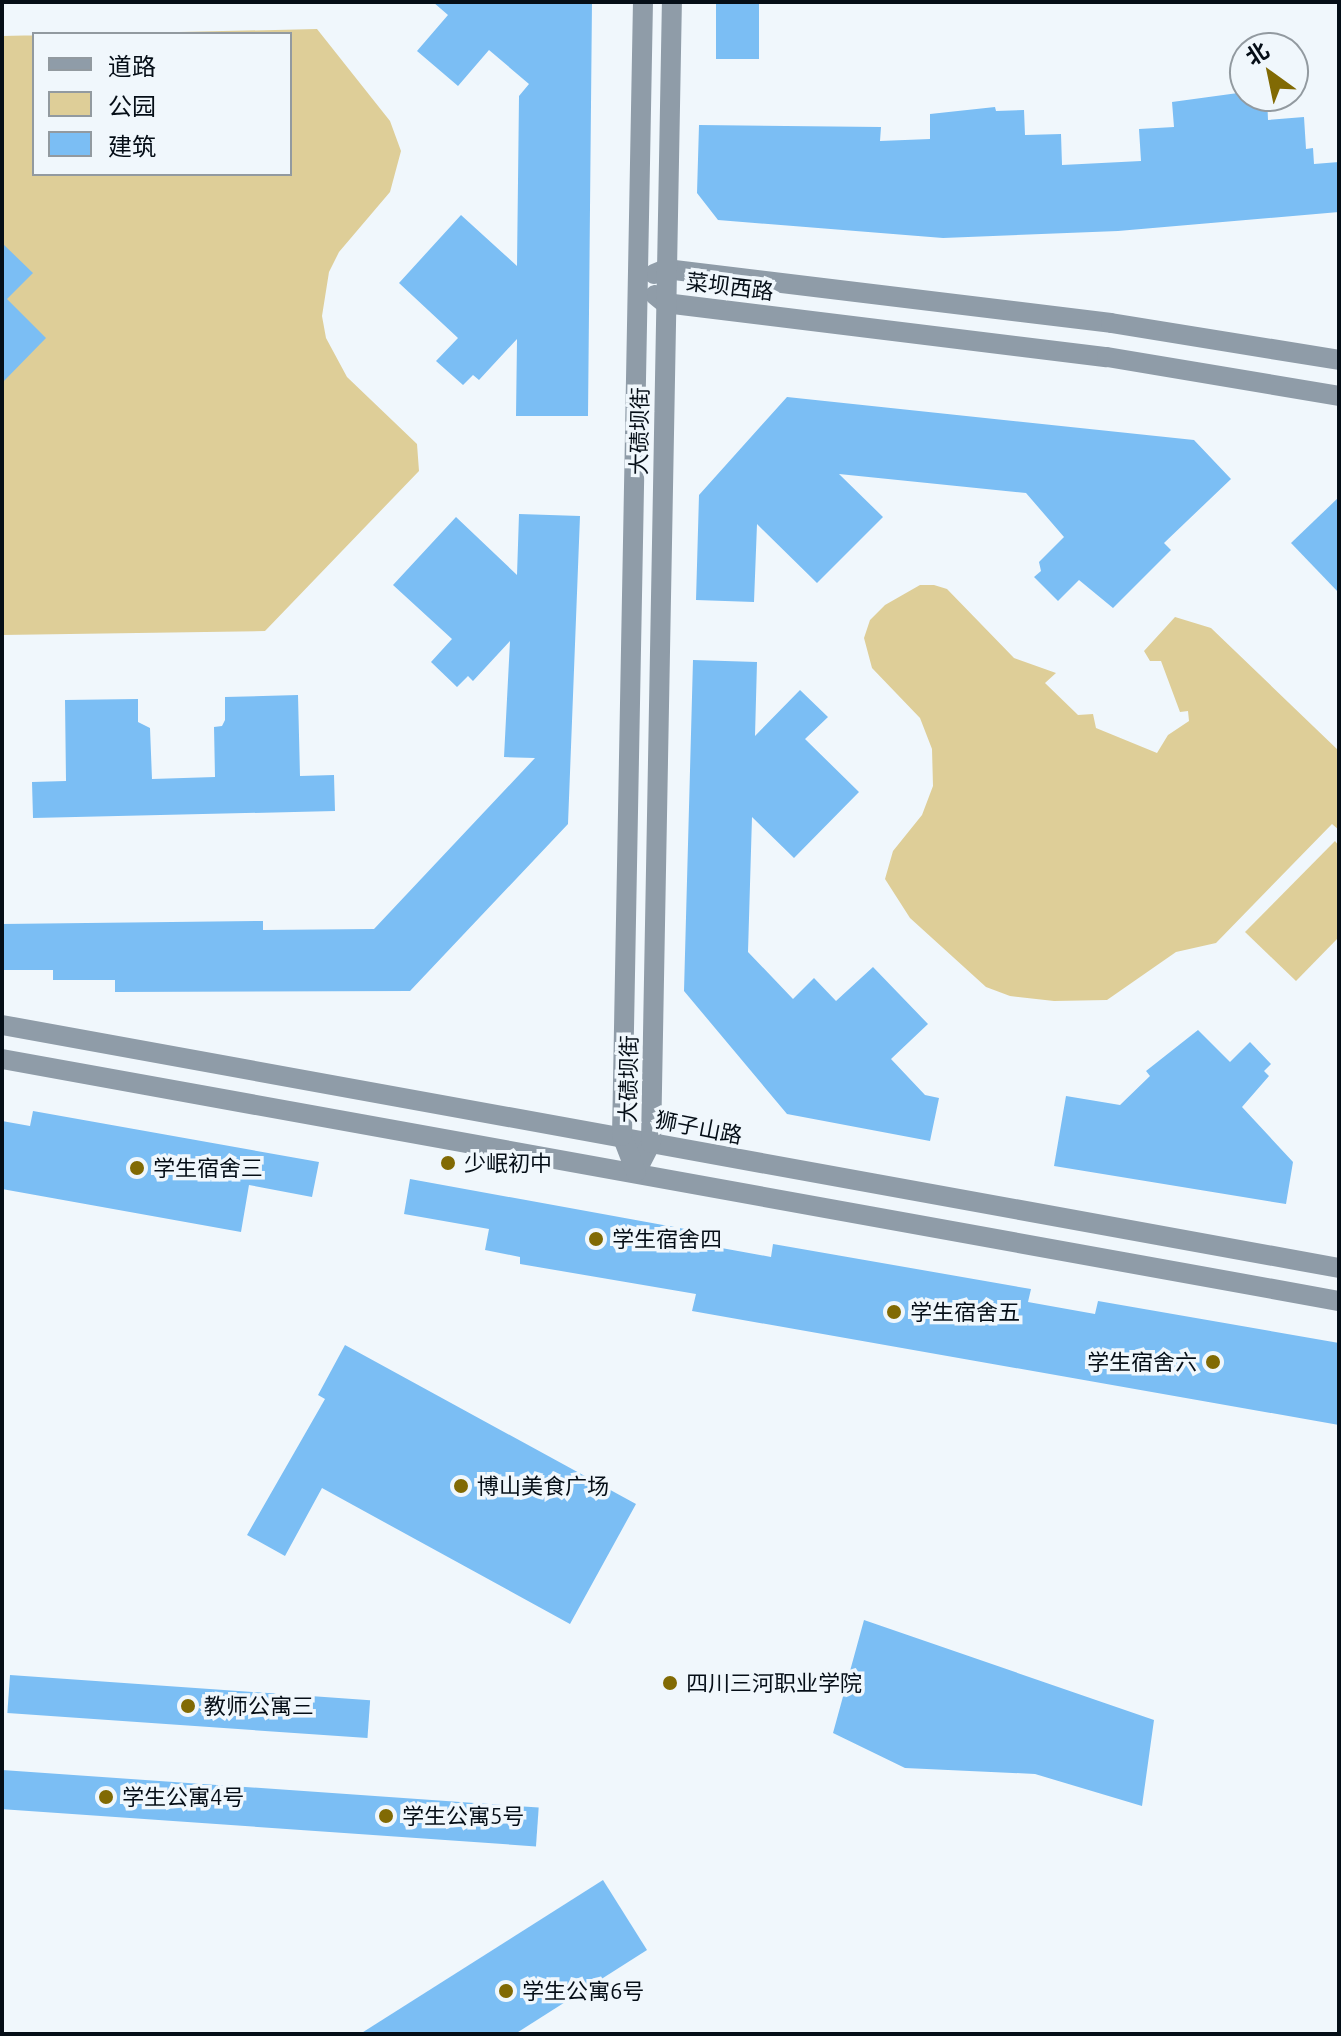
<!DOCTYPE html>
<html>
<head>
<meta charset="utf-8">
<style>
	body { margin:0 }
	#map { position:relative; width:1341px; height:2036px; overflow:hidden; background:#f0f7fc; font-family:Ubuntu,"Noto Sans SC",sans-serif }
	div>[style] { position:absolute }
	.green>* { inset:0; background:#dece98 }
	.building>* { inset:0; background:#7bbef4; transform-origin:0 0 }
	.minor>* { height:20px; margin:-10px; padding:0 10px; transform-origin:10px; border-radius:10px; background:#8f9ca8 }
	.dots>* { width:22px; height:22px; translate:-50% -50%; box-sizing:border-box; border:4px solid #f0f7fc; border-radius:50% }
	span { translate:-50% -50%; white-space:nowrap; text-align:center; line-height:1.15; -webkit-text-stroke:7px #f0f7fc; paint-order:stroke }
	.street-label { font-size:22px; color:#050e17 }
	.poi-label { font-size:22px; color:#050e17 }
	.left { translate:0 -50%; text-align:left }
	.right { translate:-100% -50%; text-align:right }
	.frame { position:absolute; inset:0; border:4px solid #050e17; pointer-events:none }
	.legend { position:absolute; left:32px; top:32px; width:260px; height:144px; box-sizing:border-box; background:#f0f7fc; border:2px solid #929aa0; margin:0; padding:10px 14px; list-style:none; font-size:24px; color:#050e17 }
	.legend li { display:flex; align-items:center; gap:16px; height:40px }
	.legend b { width:40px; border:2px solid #929aa0 }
	.north { position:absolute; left:1229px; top:32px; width:80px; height:80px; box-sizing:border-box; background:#f0f7fc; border:2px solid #929aa0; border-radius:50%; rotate:327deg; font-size:22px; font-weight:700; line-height:32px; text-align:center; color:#050e17 }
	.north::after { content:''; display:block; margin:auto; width:28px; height:36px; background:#816a04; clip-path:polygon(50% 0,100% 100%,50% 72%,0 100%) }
</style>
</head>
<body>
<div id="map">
	<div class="green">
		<div style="clip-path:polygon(evenodd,317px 29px,390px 121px,401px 151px,390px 192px,339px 252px,329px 272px,322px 316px,326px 338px,347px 377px,417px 444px,419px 471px,265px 631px,2px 635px,2px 36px,317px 29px,34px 34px,290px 34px,290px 174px,34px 174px,34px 34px)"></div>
		<div style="clip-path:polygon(934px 585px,947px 589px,1014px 658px,1056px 673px,1045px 683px,1078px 715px,1093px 714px,1096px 728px,1157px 753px,1168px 735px,1189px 721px,1188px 711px,1180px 712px,1161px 661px,1150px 661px,1144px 651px,1175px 617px,1211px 628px,1339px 751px,1339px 830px,1332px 824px,1216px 943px,1176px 952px,1107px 1000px,1054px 1001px,1010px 996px,986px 987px,910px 918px,885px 879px,893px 851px,922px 815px,933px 786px,932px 749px,920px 718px,872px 668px,864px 638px,870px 620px,885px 605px,920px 585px)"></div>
		<div style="clip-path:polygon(1335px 841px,1339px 846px,1339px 937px,1296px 981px,1245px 932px)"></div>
	</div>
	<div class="building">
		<div style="clip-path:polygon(433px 2px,592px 2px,588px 416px,516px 416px,517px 339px,479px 380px,473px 375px,463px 385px,436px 361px,458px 338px,399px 283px,461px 215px,517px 266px,519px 96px,529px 84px,489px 50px,458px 86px,417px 51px,448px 15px)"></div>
		<div style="left:716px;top:2px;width:43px;height:57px"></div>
		<div style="clip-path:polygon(1238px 93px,1267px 96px,1268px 120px,1304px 117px,1306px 149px,1313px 148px,1314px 164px,1339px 162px,1339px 212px,1118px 231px,943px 238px,718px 220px,697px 193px,699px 125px,881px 127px,880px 141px,930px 139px,930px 114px,995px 107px,996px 111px,1024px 110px,1025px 135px,1061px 134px,1062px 165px,1141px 161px,1139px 129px,1174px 127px,1172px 102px)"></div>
		<div style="clip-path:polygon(2px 243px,33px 273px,7px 299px,46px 338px,2px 383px)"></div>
		<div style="clip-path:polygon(787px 397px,1194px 440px,1231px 479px,1164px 543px,1171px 550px,1113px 608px,1079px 580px,1058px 601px,1034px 577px,1041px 571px,1039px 562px,1064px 537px,1026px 493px,839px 474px,883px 517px,817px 583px,757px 524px,754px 602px,696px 600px,699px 495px)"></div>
		<div style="clip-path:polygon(1339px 497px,1339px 593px,1291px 543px)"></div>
		<div style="clip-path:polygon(519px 514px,580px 516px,568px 824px,410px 991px,115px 992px,115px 980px,53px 980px,53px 970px,2px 970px,2px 924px,263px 921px,263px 930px,374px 929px,535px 758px,504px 757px,510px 641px,473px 681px,468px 676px,457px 687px,431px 662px,452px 639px,393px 585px,456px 517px,517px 575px)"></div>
		<div style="clip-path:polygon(693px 660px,757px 662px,755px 736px,800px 690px,828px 717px,805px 739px,859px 792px,794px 858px,752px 817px,748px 952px,793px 999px,814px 978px,836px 1001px,873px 967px,928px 1024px,891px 1059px,925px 1095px,939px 1098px,930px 1141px,787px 1114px,684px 991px)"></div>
		<div style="clip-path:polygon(298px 695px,300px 776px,334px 775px,335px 811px,33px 818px,32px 782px,66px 781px,65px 700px,138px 699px,138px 722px,150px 728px,152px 779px,215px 777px,214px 727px,222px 726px,225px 720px,225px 697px)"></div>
		<div style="clip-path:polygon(1198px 1030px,1230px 1062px,1250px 1042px,1271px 1064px,1264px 1071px,1269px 1076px,1242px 1107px,1293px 1162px,1286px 1204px,1054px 1166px,1066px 1096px,1120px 1105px,1150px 1076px,1146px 1071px)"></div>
		<div style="clip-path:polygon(33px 1111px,319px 1162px,312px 1197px,249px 1185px,241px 1232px,2px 1189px,2px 1121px,30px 1126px)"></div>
		<div style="clip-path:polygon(410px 1179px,707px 1233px,705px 1245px,771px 1257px,773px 1244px,1031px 1289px,1028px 1302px,1095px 1314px,1098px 1301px,1339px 1343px,1339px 1425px,692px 1311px,696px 1294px,520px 1264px,520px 1257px,485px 1250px,489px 1229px,404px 1214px)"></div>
		<div style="clip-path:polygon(345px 1345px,636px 1504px,570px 1624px,322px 1488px,285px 1556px,247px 1535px,325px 1399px,318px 1395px)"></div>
		<div style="clip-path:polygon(864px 1620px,1154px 1720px,1142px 1806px,1035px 1774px,905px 1768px,833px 1733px)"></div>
		<div style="left:10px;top:1675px;width:361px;height:38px;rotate:4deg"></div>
		<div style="left:2px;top:1770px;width:538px;height:39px;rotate:4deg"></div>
		<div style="clip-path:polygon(603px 1880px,647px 1950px,515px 2034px,360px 2034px)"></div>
	</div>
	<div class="minor">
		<div style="left:654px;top:274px;width:13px;rotate:-23deg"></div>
		<div style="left:666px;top:269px;width:448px;rotate:6.9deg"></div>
		<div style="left:1111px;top:323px;width:231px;rotate:9.2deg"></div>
		<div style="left:655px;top:295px;width:13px;rotate:39deg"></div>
		<div style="left:665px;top:303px;width:445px;rotate:7deg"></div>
		<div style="left:1107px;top:357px;width:235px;rotate:9.5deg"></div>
		<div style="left:2px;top:1025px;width:1359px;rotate:10.3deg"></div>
		<div style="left:2px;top:1059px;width:1359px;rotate:10.26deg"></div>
		<div style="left:636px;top:1172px;width:33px;rotate:-63deg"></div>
		<div style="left:651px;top:1143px;width:1141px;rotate:-88.95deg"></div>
		<div style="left:636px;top:1172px;width:39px;rotate:-111deg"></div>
		<div style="left:622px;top:1136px;width:1134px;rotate:-88.94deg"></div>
	</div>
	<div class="dots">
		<div style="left:448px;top:1163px;background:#816a04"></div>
		<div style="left:137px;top:1168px;background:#816a04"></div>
		<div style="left:596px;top:1239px;background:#816a04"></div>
		<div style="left:894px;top:1312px;background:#816a04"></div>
		<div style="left:1213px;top:1362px;background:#816a04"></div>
		<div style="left:461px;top:1486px;background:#816a04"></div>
		<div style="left:670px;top:1683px;background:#816a04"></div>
		<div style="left:188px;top:1706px;background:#816a04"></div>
		<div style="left:106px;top:1797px;background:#816a04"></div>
		<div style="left:386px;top:1816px;background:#816a04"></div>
		<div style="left:506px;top:1991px;background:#816a04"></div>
	</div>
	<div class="street-label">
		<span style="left:730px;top:286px;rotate:7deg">菜坝西路</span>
		<span style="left:639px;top:431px;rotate:-89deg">大碛坝街</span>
		<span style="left:628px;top:1079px;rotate:-89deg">大碛坝街</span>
		<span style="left:699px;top:1127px;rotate:11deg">狮子山路</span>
	</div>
	<div class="poi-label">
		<span class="left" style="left:464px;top:1163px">少岷初中</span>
		<span class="left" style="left:153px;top:1168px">学生宿舍三</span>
		<span class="left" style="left:612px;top:1239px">学生宿舍四</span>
		<span class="left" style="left:910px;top:1312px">学生宿舍五</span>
		<span class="right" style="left:1197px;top:1362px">学生宿舍六</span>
		<span class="left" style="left:477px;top:1486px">博山美食广场</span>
		<span class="left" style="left:686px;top:1683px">四川三河职业学院</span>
		<span class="left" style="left:204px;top:1706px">教师公寓三</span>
		<span class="left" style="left:122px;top:1797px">学生公寓4号</span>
		<span class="left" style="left:402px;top:1816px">学生公寓5号</span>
		<span class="left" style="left:522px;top:1991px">学生公寓6号</span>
	</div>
	<div class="frame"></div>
	<ul class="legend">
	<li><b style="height:10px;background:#8f9ca8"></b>道路</li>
	<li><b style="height:22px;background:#dece98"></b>公园</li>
	<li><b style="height:22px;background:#7bbef4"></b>建筑</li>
	</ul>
	<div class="north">北</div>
</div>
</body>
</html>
